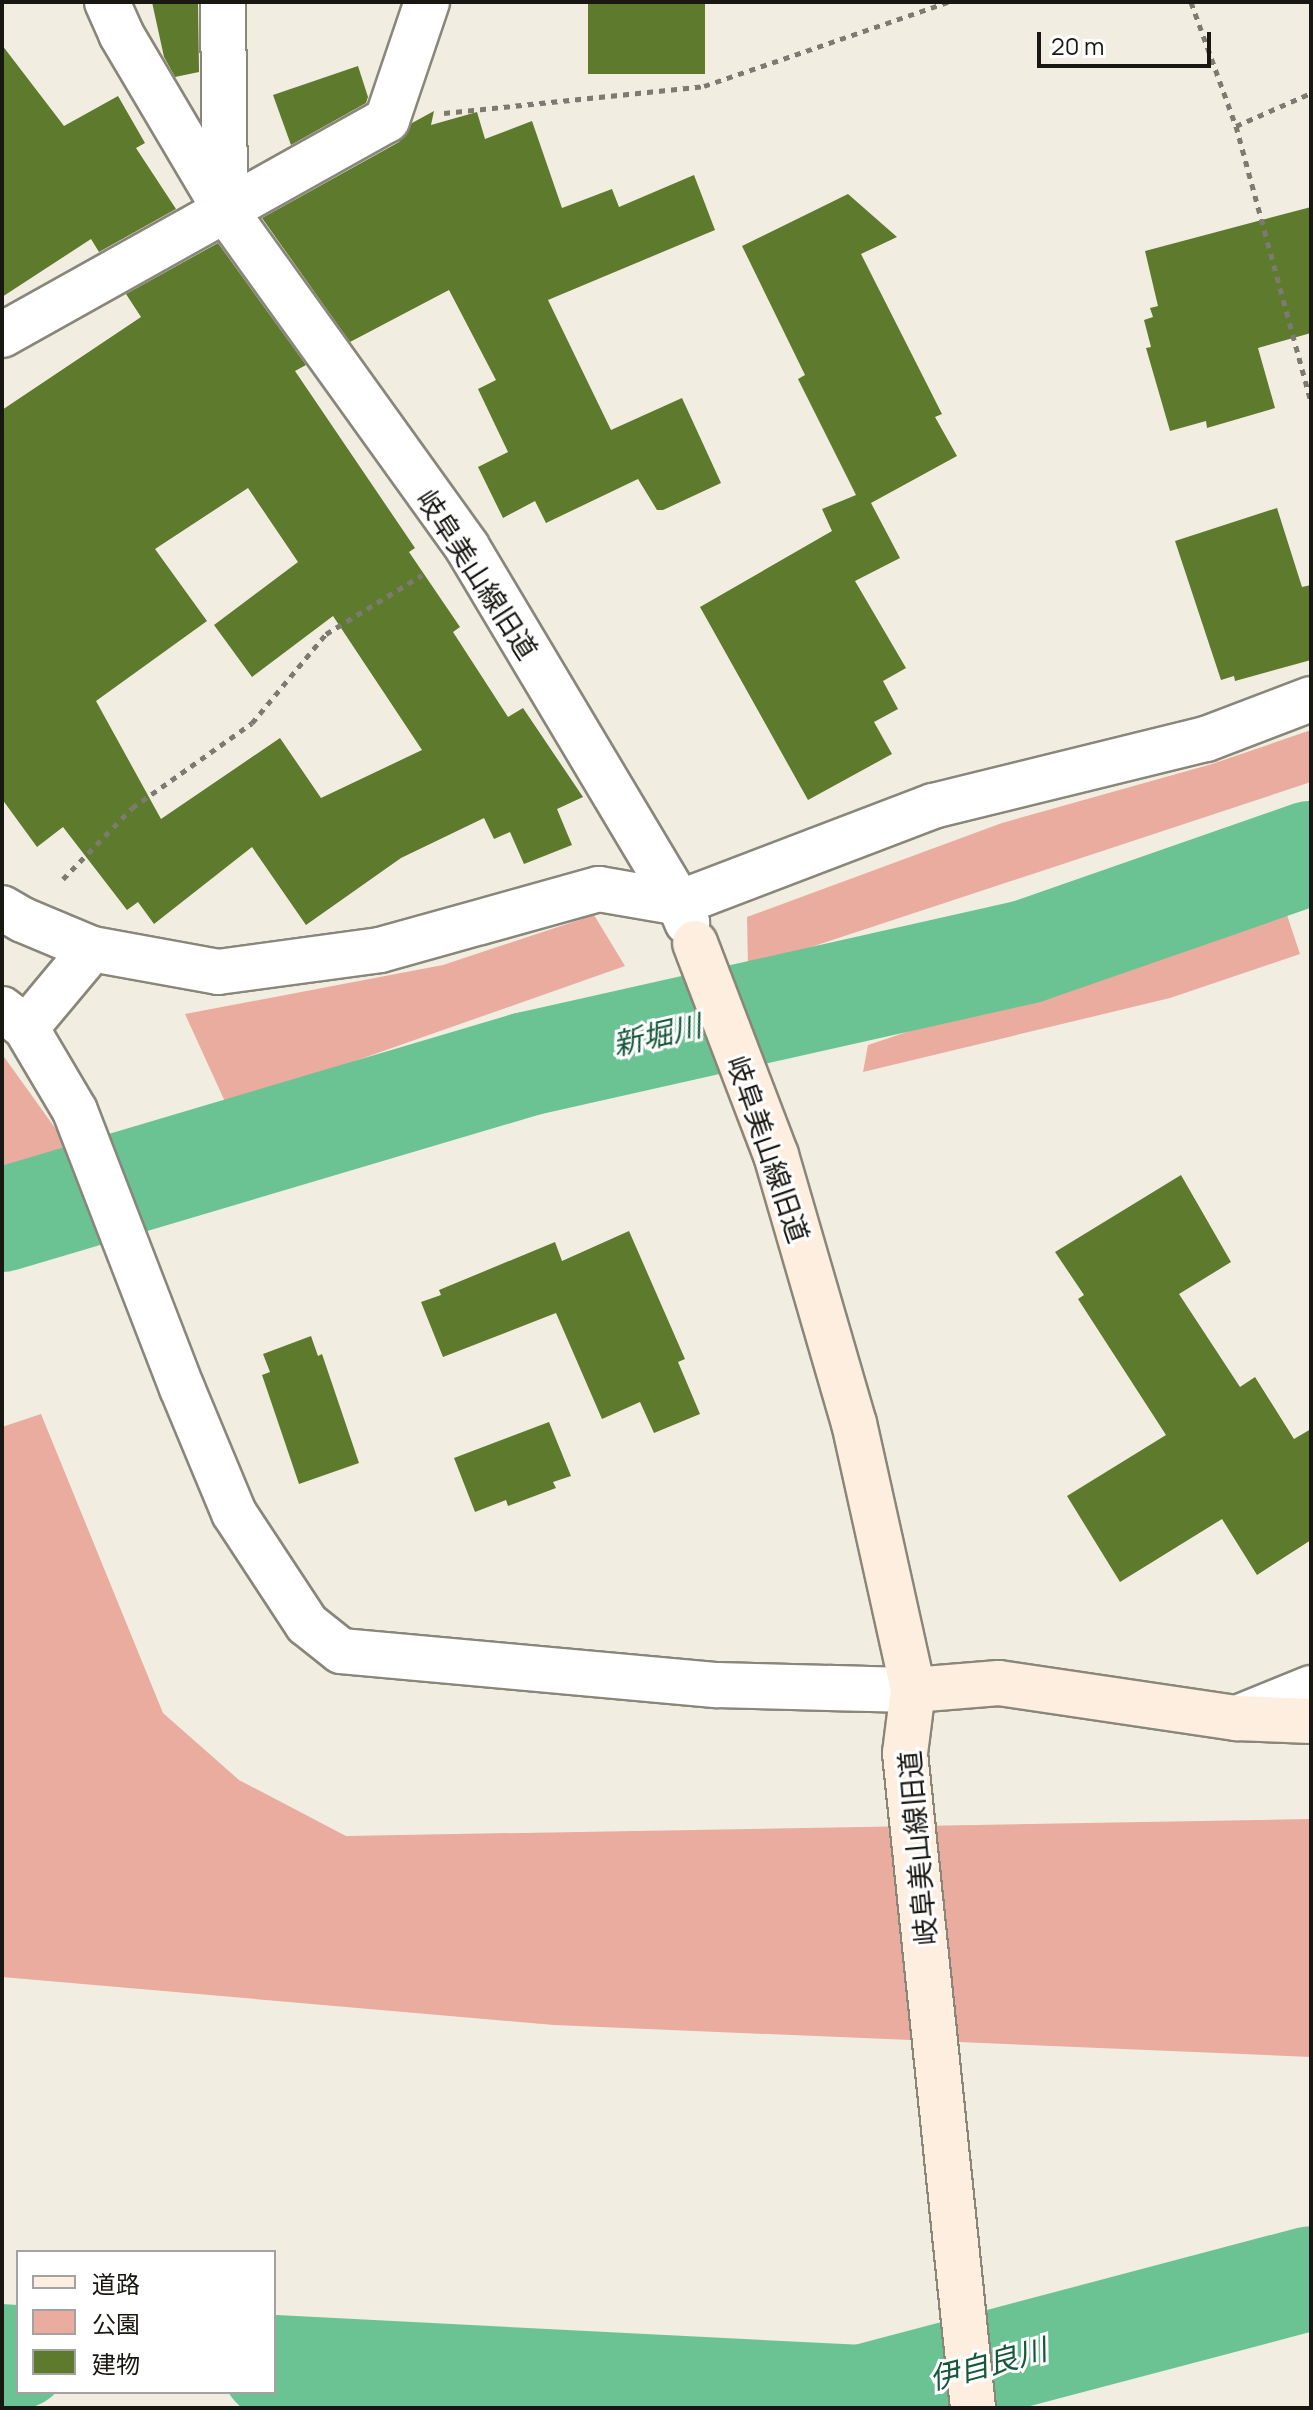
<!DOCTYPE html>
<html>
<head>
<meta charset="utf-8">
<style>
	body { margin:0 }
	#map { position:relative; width:1313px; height:2410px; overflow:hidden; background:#f1eee1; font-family:Manrope,"Noto Sans JP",sans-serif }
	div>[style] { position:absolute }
	.green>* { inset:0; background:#e9ac9e }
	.river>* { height:104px; margin:-52px; padding:0 52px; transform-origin:52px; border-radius:52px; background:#6bc394 }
	.building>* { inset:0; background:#5d7a2d; transform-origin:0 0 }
	.path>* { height:5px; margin-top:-2.5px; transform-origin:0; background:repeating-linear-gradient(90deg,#7c7a71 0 6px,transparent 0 12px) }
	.roads { filter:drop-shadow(2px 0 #89867a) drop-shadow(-2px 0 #89867a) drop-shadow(0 2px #89867a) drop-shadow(0 -2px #89867a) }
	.street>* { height:44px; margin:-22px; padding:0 22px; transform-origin:22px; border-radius:22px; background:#fff }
	.secondary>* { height:44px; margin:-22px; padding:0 22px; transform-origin:22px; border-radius:22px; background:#fdeee0 }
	span { translate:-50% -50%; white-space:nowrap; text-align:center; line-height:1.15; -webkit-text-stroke:6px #fff; paint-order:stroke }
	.street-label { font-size:28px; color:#181712 }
	.water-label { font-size:30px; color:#165839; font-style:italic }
	.frame { position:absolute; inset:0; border:4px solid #181712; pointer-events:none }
	.legend { position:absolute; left:16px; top:2250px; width:260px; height:144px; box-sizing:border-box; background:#fff; border:2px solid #a3a2a0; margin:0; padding:10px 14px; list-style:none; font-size:24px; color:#181712 }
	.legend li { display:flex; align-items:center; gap:16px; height:40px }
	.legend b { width:40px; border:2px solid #a3a2a0 }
	.scale { position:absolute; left:1037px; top:32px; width:174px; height:36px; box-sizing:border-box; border:4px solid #181712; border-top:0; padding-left:10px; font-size:24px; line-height:28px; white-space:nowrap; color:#181712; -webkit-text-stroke:6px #fff; paint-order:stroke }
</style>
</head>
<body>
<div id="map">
	<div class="green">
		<div style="clip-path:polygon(1311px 730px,1311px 782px,748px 968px,747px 917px,1002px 823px,1212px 764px)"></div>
		<div style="clip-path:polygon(1284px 906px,1300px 954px,1170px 998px,863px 1072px,868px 1045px)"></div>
		<div style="clip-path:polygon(594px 915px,625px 966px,227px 1106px,185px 1014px,443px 965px)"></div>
		<div style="clip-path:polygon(2px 1054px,73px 1153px,2px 1182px)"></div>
		<div style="clip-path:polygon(41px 1414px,163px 1713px,239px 1780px,346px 1836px,1311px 1819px,1311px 2057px,554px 2025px,2px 1977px,2px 1427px)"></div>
	</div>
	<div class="river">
		<div style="left:2px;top:1220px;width:548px;rotate:-16.55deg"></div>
		<div style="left:527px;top:1064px;width:511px;rotate:-12.65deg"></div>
		<div style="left:1026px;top:952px;width:302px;rotate:-19.2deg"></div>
		<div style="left:2px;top:2356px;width:16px;rotate:4deg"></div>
		<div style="left:274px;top:2367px;width:588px;rotate:2.93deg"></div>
		<div style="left:861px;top:2397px;width:465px;rotate:-14.8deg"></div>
	</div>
	<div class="building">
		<div style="clip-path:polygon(152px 2px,198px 2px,199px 72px,175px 77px,164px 57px)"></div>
		<div style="left:588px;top:2px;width:117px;height:72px"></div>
		<div style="clip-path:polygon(2px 45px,64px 126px,118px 96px,145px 143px,136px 148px,176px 209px,99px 252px,91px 239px,2px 297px)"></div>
		<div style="clip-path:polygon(358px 66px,368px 97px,366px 103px,291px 145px,273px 95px)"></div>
		<div style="clip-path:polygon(434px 111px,431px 125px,477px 112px,485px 139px,532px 121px,562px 208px,612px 189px,619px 207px,694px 175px,715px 230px,548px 300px,611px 430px,682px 398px,721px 483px,663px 510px,657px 510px,638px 479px,546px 523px,535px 501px,503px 518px,478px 467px,508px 452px,478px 389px,496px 380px,449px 290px,350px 342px,262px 218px,399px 142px,412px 123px)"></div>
		<div style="clip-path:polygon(848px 194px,897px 237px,861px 254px,942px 414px,935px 417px,957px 456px,871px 503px,900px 558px,855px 581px,906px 668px,883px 681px,898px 709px,874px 722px,892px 754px,808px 800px,700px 607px,832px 531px,822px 509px,856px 495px,798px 379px,805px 375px,742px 246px)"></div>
		<div style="clip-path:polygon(1311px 207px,1311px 333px,1258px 348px,1275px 408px,1207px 428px,1206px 421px,1170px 431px,1146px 348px,1151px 347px,1144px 320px,1153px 317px,1150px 308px,1158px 306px,1145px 251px)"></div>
		<div style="clip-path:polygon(evenodd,218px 243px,306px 365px,295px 371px,415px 548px,409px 552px,460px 627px,453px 632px,508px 717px,523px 708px,583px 797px,557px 809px,572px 845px,524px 864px,510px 832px,494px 839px,484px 818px,401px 858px,306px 925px,252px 847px,154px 924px,138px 902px,127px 910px,63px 827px,37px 847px,2px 799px,2px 410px,141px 317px,126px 294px,218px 243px,248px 488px,298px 562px,214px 625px,252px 677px,333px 616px,422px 750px,321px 798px,280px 738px,161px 819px,96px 701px,207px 621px,155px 549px,248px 488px)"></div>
		<div style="clip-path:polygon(1277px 508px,1302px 587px,1311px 585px,1311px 660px,1235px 681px,1234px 676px,1221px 680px,1175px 541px)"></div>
		<div style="clip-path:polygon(1181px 1175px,1231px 1262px,1179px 1294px,1240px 1387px,1255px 1377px,1294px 1439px,1311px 1429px,1311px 1540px,1257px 1575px,1222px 1519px,1120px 1582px,1067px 1496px,1166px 1435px,1078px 1299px,1084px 1295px,1055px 1252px)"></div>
		<div style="clip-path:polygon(629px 1231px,685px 1359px,678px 1362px,700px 1414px,654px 1433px,640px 1402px,602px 1419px,556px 1313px,443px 1357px,421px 1302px,441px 1295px,439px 1290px,555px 1242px,562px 1261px)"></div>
		<div style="clip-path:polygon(311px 1336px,318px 1356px,322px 1354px,359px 1463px,299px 1484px,262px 1375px,270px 1372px,263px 1354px)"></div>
		<div style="clip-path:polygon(549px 1422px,571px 1476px,553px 1482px,556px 1488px,508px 1506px,506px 1500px,475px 1512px,454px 1458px)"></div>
	</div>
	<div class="path">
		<div style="left:1191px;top:2px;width:132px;rotate:70.1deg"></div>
		<div style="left:1236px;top:126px;width:287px;rotate:74.8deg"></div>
		<div style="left:444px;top:113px;width:261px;rotate:-5.9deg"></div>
		<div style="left:704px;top:86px;width:258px;rotate:-19deg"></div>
		<div style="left:1236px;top:126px;width:82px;rotate:-23.7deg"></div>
		<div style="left:63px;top:879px;width:99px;rotate:-45.8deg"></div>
		<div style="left:132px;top:808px;width:147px;rotate:-35.3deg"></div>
		<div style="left:252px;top:723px;width:116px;rotate:-50.3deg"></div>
		<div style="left:326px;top:634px;width:113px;rotate:-31.6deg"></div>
	</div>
	<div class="roads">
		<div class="street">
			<div style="left:107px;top:2px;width:35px;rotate:66deg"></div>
			<div style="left:121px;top:34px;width:204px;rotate:59.4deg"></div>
			<div style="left:225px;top:210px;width:415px;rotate:54.3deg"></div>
			<div style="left:467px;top:547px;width:414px;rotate:59.2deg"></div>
			<div style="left:679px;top:903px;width:21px;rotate:67deg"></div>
			<div style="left:223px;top:2px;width:206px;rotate:89.4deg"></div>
			<div style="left:2px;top:335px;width:441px;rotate:-29.2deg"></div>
			<div style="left:387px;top:120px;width:125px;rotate:-71.3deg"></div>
			<div style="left:2px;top:908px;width:24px;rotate:30deg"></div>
			<div style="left:23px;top:920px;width:75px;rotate:22.8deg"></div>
			<div style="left:92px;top:949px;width:128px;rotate:10.3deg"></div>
			<div style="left:218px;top:972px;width:163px;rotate:-7.7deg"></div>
			<div style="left:380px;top:950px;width:227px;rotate:-15.6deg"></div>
			<div style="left:599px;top:889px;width:81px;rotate:9.9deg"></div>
			<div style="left:679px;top:903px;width:272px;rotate:-20.9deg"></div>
			<div style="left:933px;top:806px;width:281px;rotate:-13.8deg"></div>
			<div style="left:1206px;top:739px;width:112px;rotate:-20.9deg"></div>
			<div style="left:2px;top:1009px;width:31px;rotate:38deg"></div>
			<div style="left:26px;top:1028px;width:96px;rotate:59.4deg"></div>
			<div style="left:75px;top:1111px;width:297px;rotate:68.9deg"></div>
			<div style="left:182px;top:1388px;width:135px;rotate:67.4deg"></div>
			<div style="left:234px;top:1513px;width:133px;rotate:56.7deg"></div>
			<div style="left:307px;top:1624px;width:43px;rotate:38.5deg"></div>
			<div style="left:341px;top:1651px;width:378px;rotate:5.2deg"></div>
			<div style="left:717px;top:1685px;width:196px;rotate:1.5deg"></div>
			<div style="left:26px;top:1028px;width:103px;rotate:-50.1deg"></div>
			<div style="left:1237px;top:1718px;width:80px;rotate:-22.1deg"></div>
		</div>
		<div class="secondary">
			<div style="left:695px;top:943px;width:227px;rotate:69.1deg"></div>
			<div style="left:776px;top:1155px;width:279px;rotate:73.8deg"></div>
			<div style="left:854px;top:1423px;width:273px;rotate:77.5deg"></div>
			<div style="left:913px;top:1690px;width:64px;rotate:97.2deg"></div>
			<div style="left:905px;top:1753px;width:659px;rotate:84.07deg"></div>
			<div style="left:913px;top:1690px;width:86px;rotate:-4.7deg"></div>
			<div style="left:999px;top:1683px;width:241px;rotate:8.4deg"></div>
			<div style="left:1237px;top:1718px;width:74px;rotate:2.3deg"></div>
		</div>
	</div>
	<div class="street-label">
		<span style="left:478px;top:574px;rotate:57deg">岐阜美山線旧道</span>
		<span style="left:769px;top:1149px;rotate:71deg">岐阜美山線旧道</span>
		<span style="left:917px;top:1848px;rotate:-95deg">岐阜美山線旧道</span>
	</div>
	<div class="water-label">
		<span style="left:657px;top:1035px;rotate:-13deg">新堀川</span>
		<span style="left:988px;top:2364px;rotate:-15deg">伊自良川</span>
	</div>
	<div class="frame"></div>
	<ul class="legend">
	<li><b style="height:10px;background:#fdeee0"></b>道路</li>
	<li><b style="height:22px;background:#e9ac9e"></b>公園</li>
	<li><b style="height:22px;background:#5d7a2d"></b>建物</li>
	</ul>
	<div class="scale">20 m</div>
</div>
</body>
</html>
